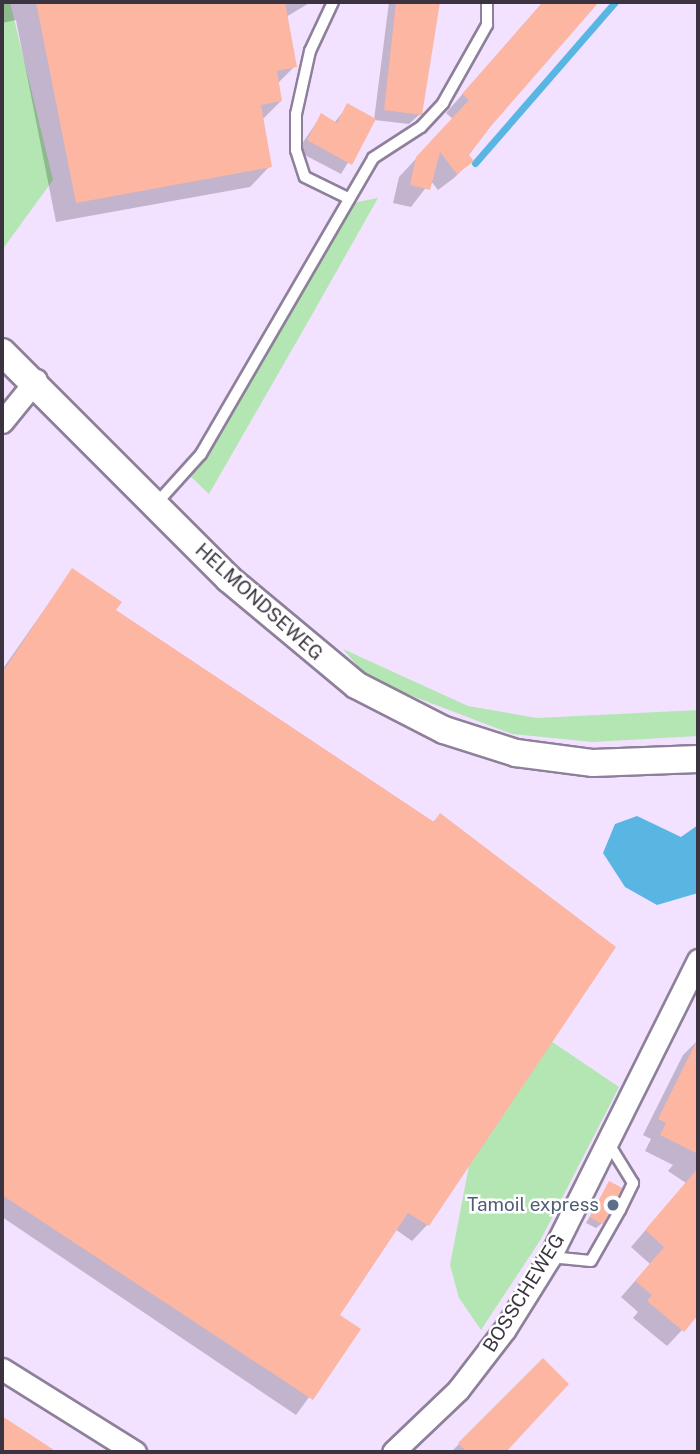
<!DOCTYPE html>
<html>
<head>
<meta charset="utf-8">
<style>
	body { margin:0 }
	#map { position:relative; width:700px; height:1454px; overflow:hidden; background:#f2e2ff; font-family:"Public Sans",sans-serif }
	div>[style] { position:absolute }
	.green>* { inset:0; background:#b3e6b3 }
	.water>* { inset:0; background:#59b6e3 }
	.shadow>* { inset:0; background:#0003 }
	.stream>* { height:7px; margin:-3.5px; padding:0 3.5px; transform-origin:3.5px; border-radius:3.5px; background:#59b6e3 }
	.building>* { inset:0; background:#fcb6a2; transform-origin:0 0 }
	.roads { filter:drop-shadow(2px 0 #8e809a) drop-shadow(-2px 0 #8e809a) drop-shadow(0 2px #8e809a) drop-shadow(0 -2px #8e809a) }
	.service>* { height:10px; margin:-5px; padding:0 5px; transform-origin:5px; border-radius:5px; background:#fff }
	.minor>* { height:21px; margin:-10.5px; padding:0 10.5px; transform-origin:10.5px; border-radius:10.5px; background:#fff }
	.tertiary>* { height:26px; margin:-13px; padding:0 13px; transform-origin:13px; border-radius:13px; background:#fff }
	.dots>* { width:19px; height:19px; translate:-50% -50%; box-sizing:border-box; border:4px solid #fff; border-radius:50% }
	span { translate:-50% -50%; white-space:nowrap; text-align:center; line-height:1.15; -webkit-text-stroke:5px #fff; paint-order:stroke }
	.street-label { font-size:19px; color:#3b3440 }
	.service-label { font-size:19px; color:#4e5e75 }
	.right { translate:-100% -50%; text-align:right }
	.frame { position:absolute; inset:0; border:4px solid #3b3440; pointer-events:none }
</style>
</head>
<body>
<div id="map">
	<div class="green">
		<div style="clip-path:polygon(2px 2px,10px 2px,53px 180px,2px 250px)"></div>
		<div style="clip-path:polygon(378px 198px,313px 313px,209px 494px,188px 474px,338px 206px)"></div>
		<div style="clip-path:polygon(343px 649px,468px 706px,537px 718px,698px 710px,698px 736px,593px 742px,512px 734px,394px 689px,362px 671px)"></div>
		<div style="clip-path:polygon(545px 1037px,619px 1087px,541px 1239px,481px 1330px,459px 1298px,450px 1265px,472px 1150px)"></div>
	</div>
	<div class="water">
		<div style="clip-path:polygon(637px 816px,681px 837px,698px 825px,698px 893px,657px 905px,625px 887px,603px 853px,615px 824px)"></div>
	</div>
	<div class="shadow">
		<div style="clip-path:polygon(2px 2px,311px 2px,286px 17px,295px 66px,277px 84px,281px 101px,262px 120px,270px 166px,250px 187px,56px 222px,16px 20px,2px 23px)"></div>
		<div style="clip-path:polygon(389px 2px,438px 2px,420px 114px,409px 124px,374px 120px,341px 174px,297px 151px,321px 116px,334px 123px,348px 106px,374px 120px)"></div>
		<div style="clip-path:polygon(543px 2px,597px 2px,489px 124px,467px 155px,471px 161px,454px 178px,438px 190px,431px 181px,411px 207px,393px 203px,399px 177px,453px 119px,446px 113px)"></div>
		<div style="clip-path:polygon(72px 570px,113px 611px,432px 823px,440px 815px,427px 1225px,412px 1241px,395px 1229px,338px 1316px,358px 1330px,296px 1415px,2px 1217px,2px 670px)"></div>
		<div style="clip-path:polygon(698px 1040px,698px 1313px,667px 1346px,633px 1318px,638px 1312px,621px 1297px,650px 1264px,631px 1247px,686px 1183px,668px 1171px,673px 1165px,645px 1151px,651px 1139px,643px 1135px,683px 1055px)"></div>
		<div style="clip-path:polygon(609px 1183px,601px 1224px,596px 1228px,586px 1223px)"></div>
		<div style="clip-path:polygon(543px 1360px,566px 1384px,499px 1452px,451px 1452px)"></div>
	</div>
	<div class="stream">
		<div style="left:475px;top:163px;width:213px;rotate:-49deg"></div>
	</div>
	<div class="building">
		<div style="clip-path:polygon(36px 2px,285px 2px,297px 67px,277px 71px,282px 101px,261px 105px,272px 167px,76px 203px)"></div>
		<div style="clip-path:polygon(396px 2px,440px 2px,422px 115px,384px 110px)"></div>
		<div style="clip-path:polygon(543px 2px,599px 2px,491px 126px,469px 155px,474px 161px,457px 174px,440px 152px,430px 190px,410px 185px,416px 157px,469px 100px,462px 94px)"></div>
		<div style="clip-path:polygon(347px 103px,376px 119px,352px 165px,307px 140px,321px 113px,337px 123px)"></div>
		<div style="clip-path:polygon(72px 568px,122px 602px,116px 610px,434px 822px,440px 813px,616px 947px,429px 1226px,408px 1213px,340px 1315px,361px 1329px,313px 1400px,2px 1195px,2px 673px)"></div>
		<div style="clip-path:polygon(698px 1038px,698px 1154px,660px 1135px,666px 1123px,658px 1119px)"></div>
		<div style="clip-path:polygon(698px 1168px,698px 1315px,684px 1332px,647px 1301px,652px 1295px,635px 1281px,664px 1247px,645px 1230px)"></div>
		<div style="left:609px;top:1181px;width:15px;height:41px;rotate:28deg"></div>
		<div style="clip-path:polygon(543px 1358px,569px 1384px,506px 1452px,467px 1452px,458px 1443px)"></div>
		<div style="clip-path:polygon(2px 1416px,57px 1452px,2px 1452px)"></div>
	</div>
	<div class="roads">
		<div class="service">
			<div style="left:333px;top:2px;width:54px;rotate:115.1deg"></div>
			<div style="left:310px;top:51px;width:65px;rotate:102.5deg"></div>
			<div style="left:296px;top:114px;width:36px;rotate:90deg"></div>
			<div style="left:296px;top:150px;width:28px;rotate:72deg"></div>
			<div style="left:305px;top:177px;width:46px;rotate:26deg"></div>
			<div style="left:156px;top:504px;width:67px;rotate:-48deg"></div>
			<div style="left:201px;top:454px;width:342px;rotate:-59.8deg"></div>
			<div style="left:373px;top:158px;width:57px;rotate:-32.9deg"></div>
			<div style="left:421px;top:127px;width:33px;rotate:-47deg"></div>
			<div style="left:443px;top:103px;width:90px;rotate:-60.6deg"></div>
			<div style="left:487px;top:25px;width:23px;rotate:-90deg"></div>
			<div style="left:550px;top:1257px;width:41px;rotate:5.6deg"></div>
			<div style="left:591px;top:1261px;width:59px;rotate:-60.4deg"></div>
			<div style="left:620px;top:1210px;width:30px;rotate:-64deg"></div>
			<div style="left:633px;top:1183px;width:46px;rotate:-121.6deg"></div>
		</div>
		<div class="minor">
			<div style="left:2px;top:422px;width:54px;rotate:-51deg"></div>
			<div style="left:2px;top:1369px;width:157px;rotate:32deg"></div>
			<div style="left:393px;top:1452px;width:90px;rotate:-43.6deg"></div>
			<div style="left:458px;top:1390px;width:77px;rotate:-52.4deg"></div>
			<div style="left:505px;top:1329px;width:85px;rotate:-58deg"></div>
			<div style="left:550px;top:1257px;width:332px;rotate:-63.5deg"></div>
		</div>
		<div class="tertiary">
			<div style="left:2px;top:352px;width:321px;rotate:45deg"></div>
			<div style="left:229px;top:579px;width:165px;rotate:39.8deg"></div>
			<div style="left:356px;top:685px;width:99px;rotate:27.1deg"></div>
			<div style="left:444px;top:730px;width:76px;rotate:17.7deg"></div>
			<div style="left:516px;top:753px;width:78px;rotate:7.4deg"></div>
			<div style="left:593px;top:763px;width:105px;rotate:-2.2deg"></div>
		</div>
	</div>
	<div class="dots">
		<div style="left:613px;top:1205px;background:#5c6f8a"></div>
	</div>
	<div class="street-label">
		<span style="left:259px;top:602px;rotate:42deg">HELMONDSEWEG</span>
		<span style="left:524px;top:1293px;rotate:-58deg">BOSSCHEWEG</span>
	</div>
	<div class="service-label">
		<span class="right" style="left:599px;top:1205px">Tamoil express</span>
	</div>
	<div class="frame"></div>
</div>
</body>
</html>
